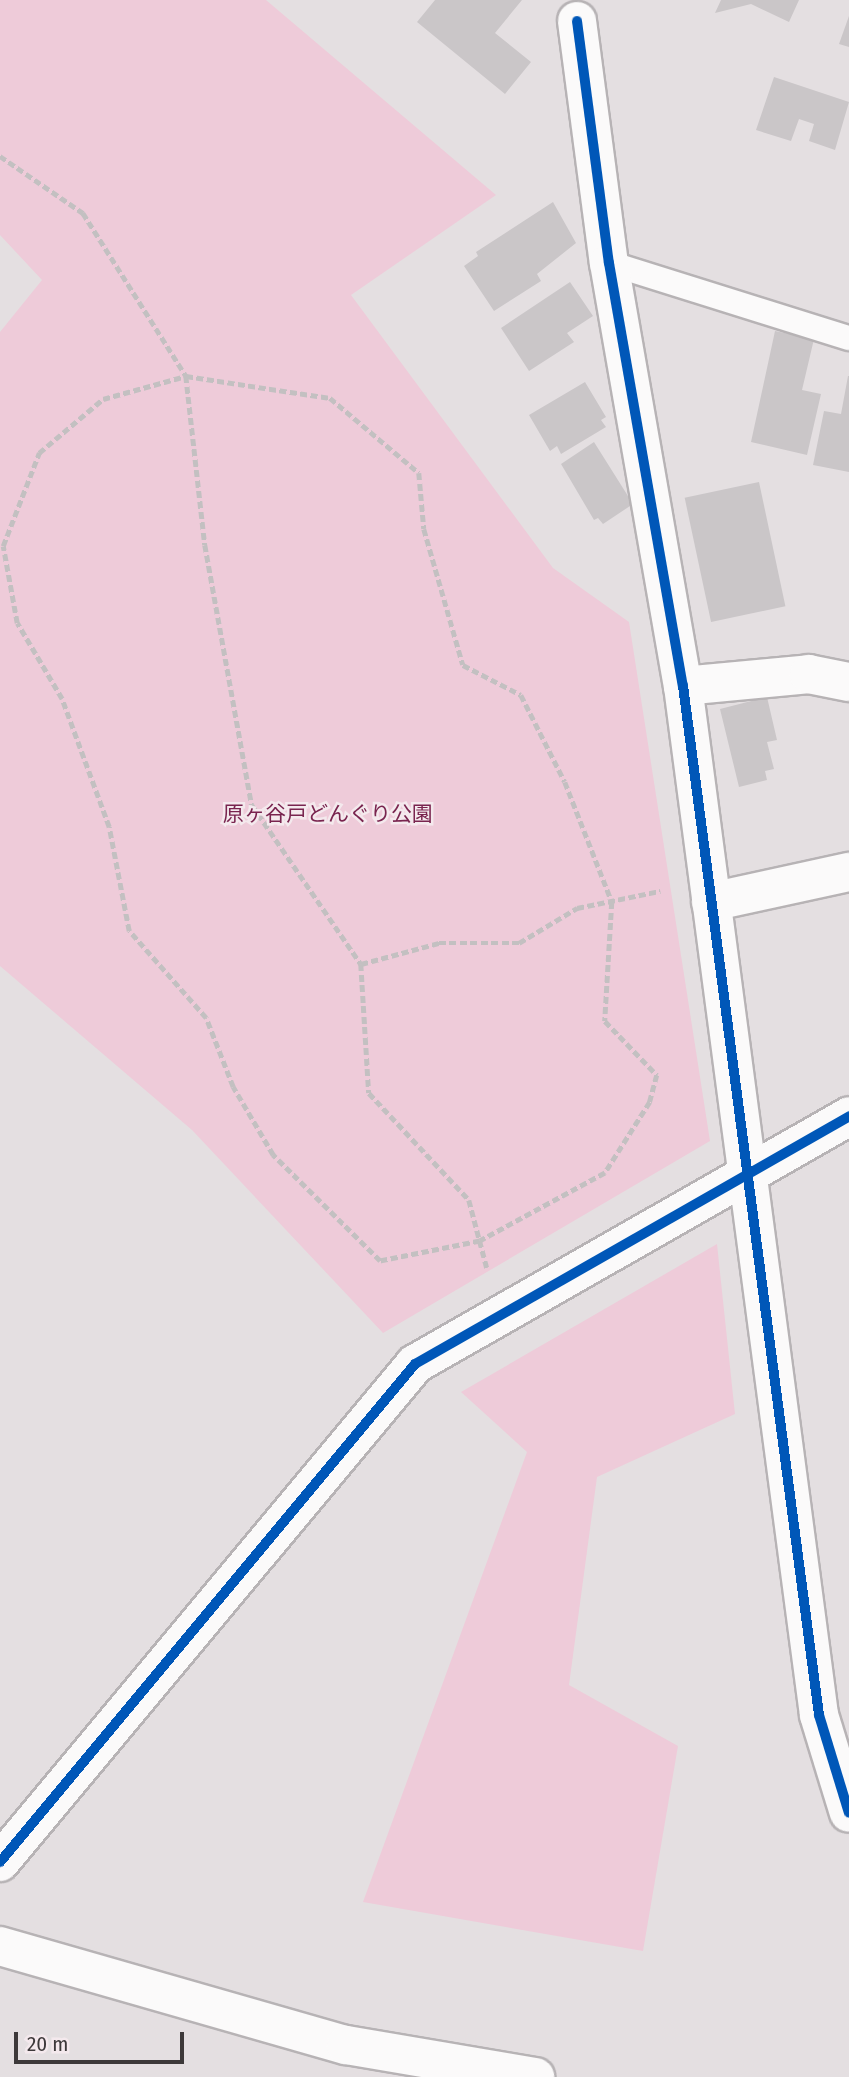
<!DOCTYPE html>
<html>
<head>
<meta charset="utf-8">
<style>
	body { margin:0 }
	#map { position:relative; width:849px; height:2077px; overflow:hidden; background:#e4dfe1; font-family:"Fira Sans Condensed","Noto Sans JP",sans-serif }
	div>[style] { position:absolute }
	.green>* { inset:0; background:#eecbd9 }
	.building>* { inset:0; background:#cac6c8; transform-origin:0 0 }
	.path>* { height:4.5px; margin-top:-2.25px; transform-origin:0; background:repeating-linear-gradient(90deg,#c3c0c1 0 7px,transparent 0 10.5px) }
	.roads { filter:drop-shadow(2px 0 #b7b3b5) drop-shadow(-2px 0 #b7b3b5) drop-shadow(0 2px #b7b3b5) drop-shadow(0 -2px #b7b3b5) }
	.service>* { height:24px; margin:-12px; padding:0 12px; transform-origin:12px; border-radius:12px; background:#fbfafa }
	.minor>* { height:38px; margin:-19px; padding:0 19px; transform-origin:19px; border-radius:19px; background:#fbfafa }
	.cycleway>* { height:10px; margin:-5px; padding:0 5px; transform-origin:5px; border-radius:5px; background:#0057b8 }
	span { translate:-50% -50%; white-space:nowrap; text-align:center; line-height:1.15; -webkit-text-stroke:5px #f4e9ed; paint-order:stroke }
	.park-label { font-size:21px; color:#79244f }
	.scale { position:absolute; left:14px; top:2032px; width:170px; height:32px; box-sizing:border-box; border:4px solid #3d393a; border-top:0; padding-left:9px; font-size:21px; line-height:24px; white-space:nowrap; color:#3d393a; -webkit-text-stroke:5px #f4e9ed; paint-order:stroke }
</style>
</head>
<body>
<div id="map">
	<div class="green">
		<div style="clip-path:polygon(0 0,266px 0,496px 195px,351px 295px,553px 568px,629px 622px,710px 1141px,383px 1333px,192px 1130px,0 966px,0 332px,42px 280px,0 235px)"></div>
		<div style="clip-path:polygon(717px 1244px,735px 1414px,597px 1477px,569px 1685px,678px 1746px,643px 1951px,363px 1902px,527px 1452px,461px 1392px)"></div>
	</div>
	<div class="building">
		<div style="clip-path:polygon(435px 0,522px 0,495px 33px,531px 62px,505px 94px,417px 22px)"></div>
		<div style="clip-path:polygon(721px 0,799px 0,789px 22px,751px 4px,715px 13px)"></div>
		<div style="clip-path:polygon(849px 16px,849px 47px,839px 44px)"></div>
		<div style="clip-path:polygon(774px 77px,849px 102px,835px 150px,809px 141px,814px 124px,799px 119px,791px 141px,756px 130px)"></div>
		<div style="clip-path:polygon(553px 202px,576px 243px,537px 274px,541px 281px,494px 311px,464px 266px,478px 256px,476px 252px)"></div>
		<div style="clip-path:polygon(570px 282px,593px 316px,567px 333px,574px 342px,529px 371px,501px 328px)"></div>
		<div style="clip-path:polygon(775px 331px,814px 339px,802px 390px,821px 394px,807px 455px,751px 442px)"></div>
		<div style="clip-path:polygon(848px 376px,849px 376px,849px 472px,813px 465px,824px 411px,841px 414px)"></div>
		<div style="clip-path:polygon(585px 382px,606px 417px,601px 420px,606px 427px,561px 454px,557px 446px,550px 451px,529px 415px)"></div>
		<div style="clip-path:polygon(594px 442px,633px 504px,603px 524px,598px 518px,594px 520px,561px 464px)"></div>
		<div style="left:759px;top:482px;width:127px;height:76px;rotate:78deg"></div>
		<div style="clip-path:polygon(767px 697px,777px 740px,767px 742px,774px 769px,765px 771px,767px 780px,739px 787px,720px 709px)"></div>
	</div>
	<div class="path">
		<div style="left:0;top:156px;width:101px;rotate:34.5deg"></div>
		<div style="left:83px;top:213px;width:193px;rotate:57.7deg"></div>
		<div style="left:186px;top:376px;width:170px;rotate:83.6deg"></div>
		<div style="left:205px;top:545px;width:264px;rotate:79.8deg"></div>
		<div style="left:252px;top:805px;width:193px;rotate:55.6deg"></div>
		<div style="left:361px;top:964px;width:129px;rotate:86.5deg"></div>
		<div style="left:369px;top:1093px;width:146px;rotate:46.9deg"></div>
		<div style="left:469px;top:1200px;width:70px;rotate:75.2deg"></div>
		<div style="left:186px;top:376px;width:146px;rotate:8.7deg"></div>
		<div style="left:330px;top:398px;width:116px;rotate:40.1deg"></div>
		<div style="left:419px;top:473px;width:56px;rotate:84.9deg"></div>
		<div style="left:424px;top:529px;width:141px;rotate:74deg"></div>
		<div style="left:463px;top:665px;width:65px;rotate:27.3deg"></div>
		<div style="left:521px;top:695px;width:97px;rotate:63.2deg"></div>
		<div style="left:565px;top:782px;width:129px;rotate:68.6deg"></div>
		<div style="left:612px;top:902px;width:119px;rotate:93.4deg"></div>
		<div style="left:605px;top:1021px;width:75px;rotate:46.1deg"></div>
		<div style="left:657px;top:1075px;width:28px;rotate:105deg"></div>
		<div style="left:650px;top:1102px;width:84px;rotate:122.4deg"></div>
		<div style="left:605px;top:1173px;width:142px;rotate:151.5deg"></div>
		<div style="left:480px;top:1241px;width:102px;rotate:168.7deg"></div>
		<div style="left:380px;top:1261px;width:151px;rotate:-135.3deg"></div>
		<div style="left:273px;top:1155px;width:79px;rotate:-120.5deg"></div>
		<div style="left:233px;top:1087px;width:74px;rotate:-111.4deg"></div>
		<div style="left:206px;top:1018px;width:116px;rotate:-131.5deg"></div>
		<div style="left:129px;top:931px;width:106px;rotate:-100.9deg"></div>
		<div style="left:109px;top:827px;width:136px;rotate:-110.2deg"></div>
		<div style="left:62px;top:699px;width:88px;rotate:-120.6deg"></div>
		<div style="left:17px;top:623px;width:78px;rotate:-100.3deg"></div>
		<div style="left:3px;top:546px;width:100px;rotate:-68.8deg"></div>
		<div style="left:39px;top:453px;width:84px;rotate:-40.2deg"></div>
		<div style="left:103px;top:399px;width:86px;rotate:-15.5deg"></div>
		<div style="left:361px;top:964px;width:81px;rotate:-15.1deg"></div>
		<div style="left:439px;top:943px;width:80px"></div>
		<div style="left:519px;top:943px;width:68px;rotate:-31.1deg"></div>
		<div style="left:577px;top:908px;width:85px;rotate:-11.6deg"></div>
	</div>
	<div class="roads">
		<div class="service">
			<div style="left:609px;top:263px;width:251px;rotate:17.4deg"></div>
		</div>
		<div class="minor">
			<div style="left:577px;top:21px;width:244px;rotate:82.5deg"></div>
			<div style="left:609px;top:263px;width:429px;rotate:80.1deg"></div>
			<div style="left:683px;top:686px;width:1038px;rotate:82.47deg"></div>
			<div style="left:819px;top:1715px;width:102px;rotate:73deg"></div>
			<div style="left:683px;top:686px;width:127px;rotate:-5.4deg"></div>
			<div style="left:809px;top:674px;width:41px;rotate:11.3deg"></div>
			<div style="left:711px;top:902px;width:141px;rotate:-12.3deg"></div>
			<div style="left:0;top:1862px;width:648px;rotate:-50.19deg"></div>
			<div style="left:415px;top:1364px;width:500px;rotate:-29.7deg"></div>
			<div style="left:0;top:1946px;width:360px;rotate:16deg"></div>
			<div style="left:346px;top:2045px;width:192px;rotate:9.6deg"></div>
		</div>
	</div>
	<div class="cycleway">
		<div style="left:577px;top:21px;width:244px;rotate:82.5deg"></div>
		<div style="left:609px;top:263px;width:429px;rotate:80.1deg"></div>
		<div style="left:683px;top:686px;width:1038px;rotate:82.47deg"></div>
		<div style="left:819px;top:1715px;width:102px;rotate:73deg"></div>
		<div style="left:0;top:1862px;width:648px;rotate:-50.19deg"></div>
		<div style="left:415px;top:1364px;width:500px;rotate:-29.7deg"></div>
	</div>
	<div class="park-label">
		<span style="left:328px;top:814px">原ヶ谷戸どんぐり公園</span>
	</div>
	<div class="scale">20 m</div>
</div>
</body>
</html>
